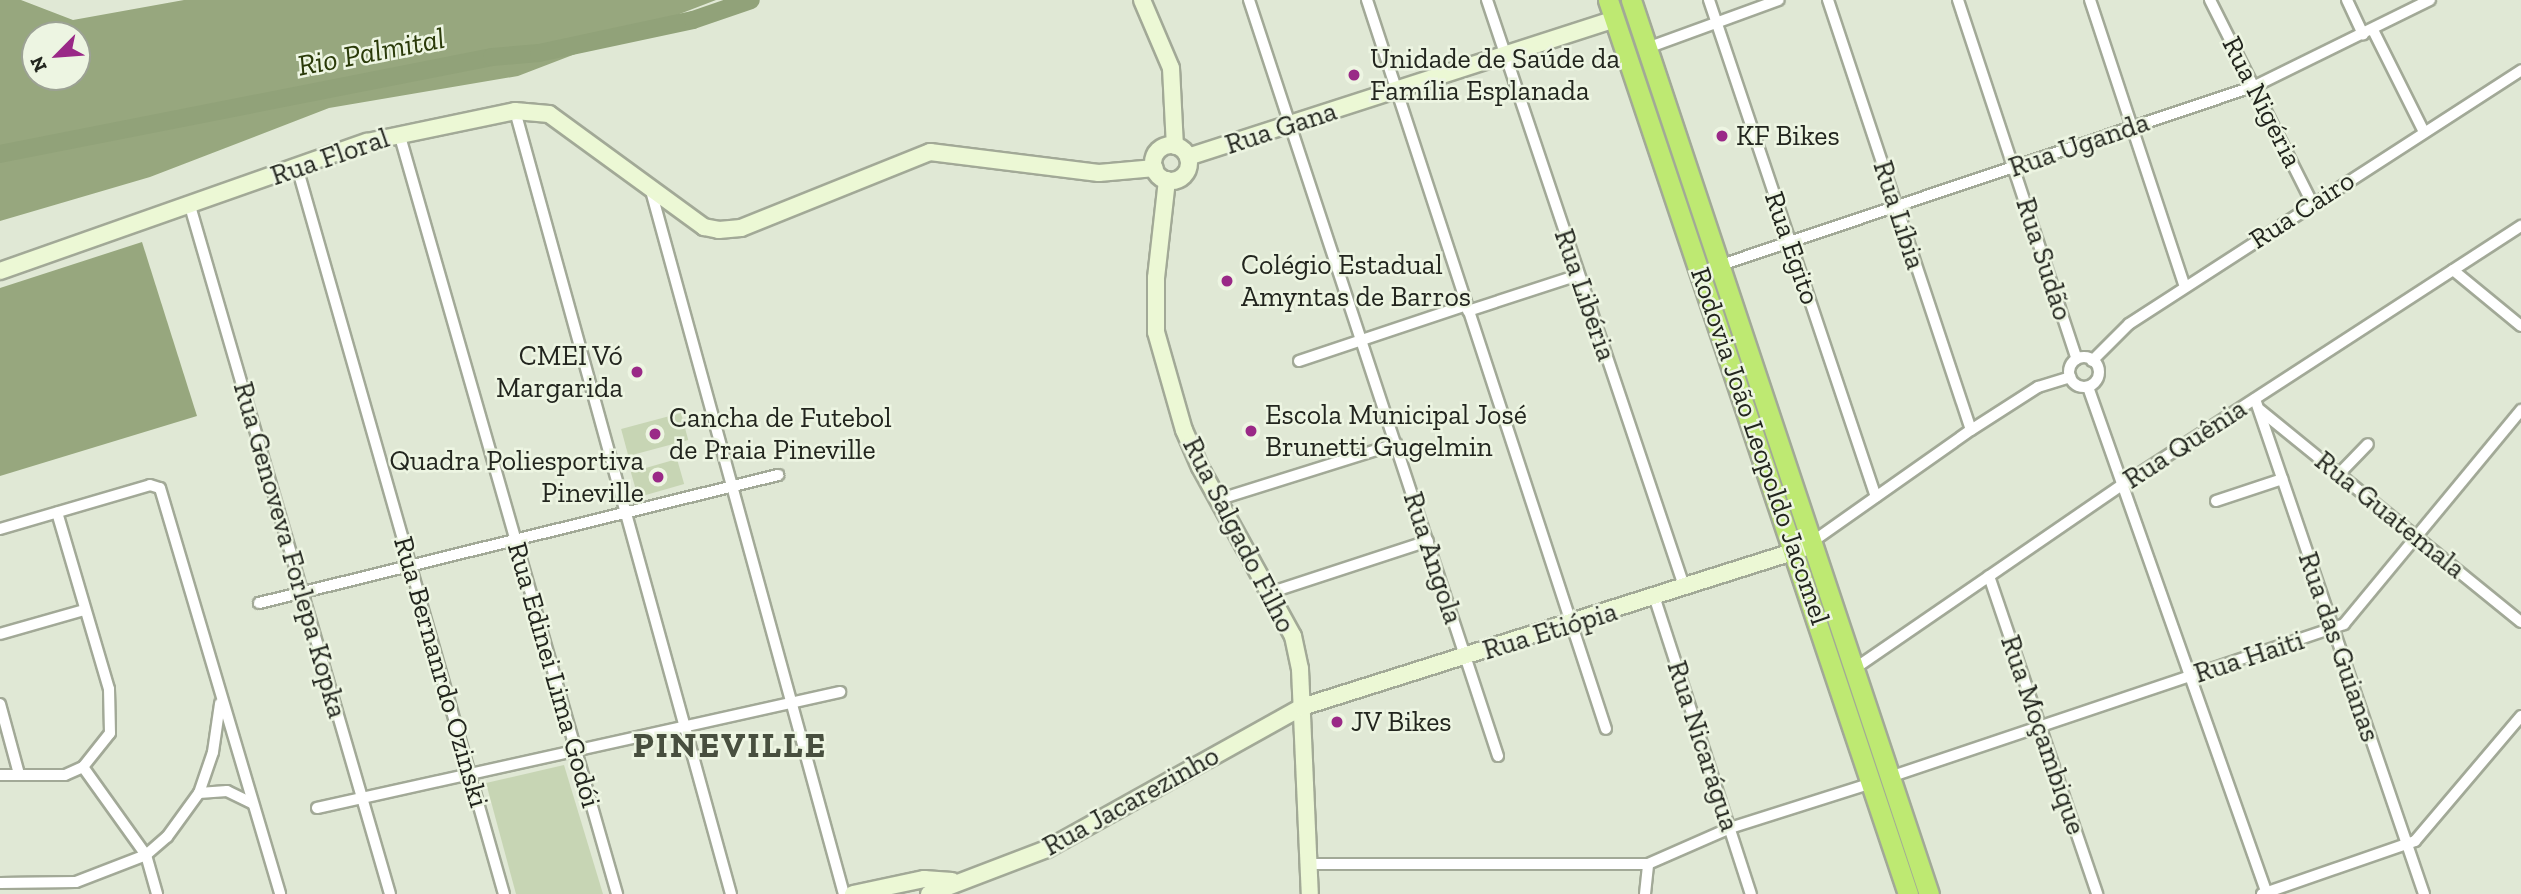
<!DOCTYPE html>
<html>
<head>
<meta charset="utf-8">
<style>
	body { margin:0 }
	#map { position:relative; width:2521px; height:894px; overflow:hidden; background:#e0e8d5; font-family:"Zilla Slab",serif }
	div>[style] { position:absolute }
	.green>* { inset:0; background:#c7d5b4; transform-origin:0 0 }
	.forest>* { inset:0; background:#97a77e }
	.river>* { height:18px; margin:-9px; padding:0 9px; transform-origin:9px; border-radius:9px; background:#91a279 }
	.roads { filter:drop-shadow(2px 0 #a2a997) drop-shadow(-2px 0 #a2a997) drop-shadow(0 2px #a2a997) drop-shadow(0 -2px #a2a997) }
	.street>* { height:10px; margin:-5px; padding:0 5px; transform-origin:5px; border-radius:5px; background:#fff }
	.street>.ring { margin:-5px; padding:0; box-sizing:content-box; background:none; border:10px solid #fff; border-radius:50% }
	.secondary>* { height:16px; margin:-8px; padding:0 8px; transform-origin:8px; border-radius:8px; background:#ecf8d5 }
	.secondary>.ring { margin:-8px; padding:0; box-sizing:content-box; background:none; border:16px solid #ecf8d5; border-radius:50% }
	.highway>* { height:19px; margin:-9.5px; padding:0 9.5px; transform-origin:9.5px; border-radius:9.5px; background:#bee972 }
	.dots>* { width:19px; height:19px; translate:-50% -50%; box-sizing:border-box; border:4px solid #edf5e2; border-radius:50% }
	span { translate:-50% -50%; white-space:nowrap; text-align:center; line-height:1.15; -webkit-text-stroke:5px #edf5e2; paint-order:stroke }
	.poi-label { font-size:28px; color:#22251e }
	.left { translate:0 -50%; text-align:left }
	.right { translate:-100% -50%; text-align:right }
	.street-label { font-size:28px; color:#22251e }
	.water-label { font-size:30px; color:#2a3a09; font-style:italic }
	.district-label { font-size:35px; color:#484f3f; font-weight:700; letter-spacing:2px }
	.north { position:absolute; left:21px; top:21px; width:70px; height:70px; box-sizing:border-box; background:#edf5e2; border:2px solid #9ca294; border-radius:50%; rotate:245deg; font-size:19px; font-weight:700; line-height:28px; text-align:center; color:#22251e }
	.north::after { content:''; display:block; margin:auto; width:24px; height:32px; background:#9a2987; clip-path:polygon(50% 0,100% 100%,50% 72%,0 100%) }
</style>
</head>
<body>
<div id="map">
	<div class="green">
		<div style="left:681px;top:413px;width:28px;height:62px;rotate:75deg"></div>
		<div style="left:677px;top:459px;width:26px;height:48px;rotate:74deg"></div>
		<div style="clip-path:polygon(564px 765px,603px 894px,516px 894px,486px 783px)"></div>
	</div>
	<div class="forest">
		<div style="clip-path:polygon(evenodd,0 0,21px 0,73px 20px,184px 0,716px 0,518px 76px,329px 108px,150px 177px,0 221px,0 0,77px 35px,77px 77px,35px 77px,35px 35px,77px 35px)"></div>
		<div style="clip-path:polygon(142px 242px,197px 416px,0 476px,0 288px)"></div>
	</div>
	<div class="river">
		<div style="left:0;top:154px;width:501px;rotate:-11.15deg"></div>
		<div style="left:492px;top:57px;width:47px;rotate:-4.9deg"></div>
		<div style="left:539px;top:53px;width:157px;rotate:-12.1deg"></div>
		<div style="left:693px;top:20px;width:61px;rotate:-19deg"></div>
	</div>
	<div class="roads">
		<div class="street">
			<div style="left:1249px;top:0;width:796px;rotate:71.77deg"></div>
			<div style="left:1367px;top:0;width:767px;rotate:71.85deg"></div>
			<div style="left:1487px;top:0;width:621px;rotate:71.42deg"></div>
			<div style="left:1709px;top:0;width:524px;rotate:71.43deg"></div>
			<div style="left:1828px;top:0;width:453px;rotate:71.6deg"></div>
			<div style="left:1958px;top:0;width:378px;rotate:71.7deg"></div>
			<div style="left:2090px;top:0;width:302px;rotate:71.7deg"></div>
			<div style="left:2210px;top:0;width:227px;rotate:63.3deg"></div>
			<div style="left:2347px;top:0;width:38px;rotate:65deg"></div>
			<div style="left:2373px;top:30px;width:112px;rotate:63.4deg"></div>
			<div style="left:1647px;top:48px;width:140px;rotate:-20deg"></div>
			<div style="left:515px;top:111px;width:812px;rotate:74.58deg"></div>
			<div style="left:399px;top:133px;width:792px;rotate:74.01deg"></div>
			<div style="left:297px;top:167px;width:756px;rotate:74.11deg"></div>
			<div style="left:650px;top:187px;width:733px;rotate:74.66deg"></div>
			<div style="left:190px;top:206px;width:716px;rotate:73.79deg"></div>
			<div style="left:1718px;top:266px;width:566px;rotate:-18.53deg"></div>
			<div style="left:2255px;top:86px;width:195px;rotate:-26.2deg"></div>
			<div style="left:2453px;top:270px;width:88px;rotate:39.5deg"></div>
			<div style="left:1468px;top:311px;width:116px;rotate:-18.1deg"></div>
			<div class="ring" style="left:2069px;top:357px;width:20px;height:20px"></div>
			<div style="left:1299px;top:361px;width:176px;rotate:-18.5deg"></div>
			<div style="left:2092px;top:361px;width:52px;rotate:-45deg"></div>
			<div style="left:2129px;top:324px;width:467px;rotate:-32.9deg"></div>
			<div style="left:2088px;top:387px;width:538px;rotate:70.55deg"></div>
			<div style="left:2255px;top:399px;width:523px;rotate:71.15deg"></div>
			<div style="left:2260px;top:410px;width:336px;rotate:39.1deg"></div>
			<div style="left:2340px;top:473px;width:40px;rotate:-46deg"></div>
			<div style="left:1217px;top:500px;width:188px;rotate:-17.4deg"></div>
			<div style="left:2216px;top:501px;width:70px;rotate:-18.4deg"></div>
			<div style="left:0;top:529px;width:156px;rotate:-16.3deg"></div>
			<div style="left:150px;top:485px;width:10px;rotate:17deg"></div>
			<div style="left:160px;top:488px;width:423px;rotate:73.5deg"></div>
			<div style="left:1812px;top:542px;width:194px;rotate:-35.2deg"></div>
			<div style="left:1971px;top:430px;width:80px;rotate:-32.7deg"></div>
			<div style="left:2038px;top:387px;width:34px;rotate:-17deg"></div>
			<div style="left:1989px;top:576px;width:336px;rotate:71.2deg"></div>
			<div style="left:1272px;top:592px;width:164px;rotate:-18.1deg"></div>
			<div style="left:1655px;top:599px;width:310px;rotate:72deg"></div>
			<div style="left:259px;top:603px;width:535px;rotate:-13.85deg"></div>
			<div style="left:0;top:634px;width:87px;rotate:-15.9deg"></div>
			<div style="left:1854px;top:669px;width:325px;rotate:-34.5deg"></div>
			<div style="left:2122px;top:485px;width:476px;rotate:-33deg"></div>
			<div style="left:0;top:704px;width:73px;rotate:74.8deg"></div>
			<div style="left:83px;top:767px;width:108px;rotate:54.4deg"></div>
			<div style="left:146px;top:855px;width:41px;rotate:74.2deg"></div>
			<div style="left:0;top:775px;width:65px"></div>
			<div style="left:65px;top:775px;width:20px;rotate:-24deg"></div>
			<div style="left:83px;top:767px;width:43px;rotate:-51.5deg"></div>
			<div style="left:110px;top:733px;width:44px;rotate:-91.3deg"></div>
			<div style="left:109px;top:689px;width:184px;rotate:-106.4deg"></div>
			<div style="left:1890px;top:777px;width:479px;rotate:-18.6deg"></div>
			<div style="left:2344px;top:624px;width:278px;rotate:-50.4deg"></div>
			<div style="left:199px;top:793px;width:28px;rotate:-4deg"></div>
			<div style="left:227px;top:791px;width:28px;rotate:26deg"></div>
			<div style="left:317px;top:808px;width:536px;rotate:-12.51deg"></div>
			<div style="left:1309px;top:864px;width:339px"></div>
			<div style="left:1648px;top:864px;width:90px;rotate:-23.7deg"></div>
			<div style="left:1730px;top:828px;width:149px;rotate:-17.6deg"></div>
			<div style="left:0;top:883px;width:76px;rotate:-0.8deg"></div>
			<div style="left:76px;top:882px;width:75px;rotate:-21.1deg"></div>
			<div style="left:146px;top:855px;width:28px;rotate:-41deg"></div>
			<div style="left:167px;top:837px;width:54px;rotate:-54deg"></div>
			<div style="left:199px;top:793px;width:43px;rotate:-71.1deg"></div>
			<div style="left:213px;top:752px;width:49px;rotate:-81.7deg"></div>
			<div style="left:1645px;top:894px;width:30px;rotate:-84deg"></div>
			<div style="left:2262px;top:894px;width:162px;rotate:-19.1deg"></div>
			<div style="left:2415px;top:841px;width:164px;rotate:-49.7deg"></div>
		</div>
		<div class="secondary">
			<div style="left:1142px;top:0;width:74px;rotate:66.9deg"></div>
			<div style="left:1171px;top:68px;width:78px;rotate:87.1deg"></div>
			<div class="ring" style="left:1153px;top:145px;width:20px;height:20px"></div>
			<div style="left:1188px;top:157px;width:448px;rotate:-17.9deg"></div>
			<div style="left:1167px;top:180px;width:99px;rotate:96.4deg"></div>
			<div style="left:1156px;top:278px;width:54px;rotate:90deg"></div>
			<div style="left:1156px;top:332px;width:102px;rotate:74.1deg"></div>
			<div style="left:1184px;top:430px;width:40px;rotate:66.6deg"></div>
			<div style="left:1200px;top:467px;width:193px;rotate:61.2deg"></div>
			<div style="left:1293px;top:636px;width:34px;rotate:78deg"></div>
			<div style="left:1300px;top:669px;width:225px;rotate:87.5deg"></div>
			<div style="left:0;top:271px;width:389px;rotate:-19.4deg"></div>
			<div style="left:367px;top:142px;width:151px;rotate:-11.8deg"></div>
			<div style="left:515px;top:111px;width:34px;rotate:5deg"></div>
			<div style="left:549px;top:114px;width:192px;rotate:36.1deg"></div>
			<div style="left:704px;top:227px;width:15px;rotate:11deg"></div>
			<div style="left:719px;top:230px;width:22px;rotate:-5deg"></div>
			<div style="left:741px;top:228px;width:204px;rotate:-21.9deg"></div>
			<div style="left:930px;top:152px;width:170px;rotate:7.1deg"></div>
			<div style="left:1099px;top:173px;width:56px;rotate:-5.1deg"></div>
			<div style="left:853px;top:894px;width:73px;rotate:-11.9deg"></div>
			<div style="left:924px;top:879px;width:28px;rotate:4deg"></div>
			<div style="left:929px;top:894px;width:126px;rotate:-20.9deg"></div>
			<div style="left:1047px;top:849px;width:292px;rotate:-29.1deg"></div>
			<div style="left:1302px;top:707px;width:524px;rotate:-17.54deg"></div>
		</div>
		<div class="highway">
			<div style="left:1608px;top:0;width:943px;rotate:71.45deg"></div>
			<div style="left:1631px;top:0;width:942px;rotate:71.57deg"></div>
		</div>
	</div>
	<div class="dots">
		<div style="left:1354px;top:75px;background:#9a2987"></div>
		<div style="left:1722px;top:136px;background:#9a2987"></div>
		<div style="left:1227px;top:281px;background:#9a2987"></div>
		<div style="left:637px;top:372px;background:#9a2987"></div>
		<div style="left:1251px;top:431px;background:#9a2987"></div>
		<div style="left:655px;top:434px;background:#9a2987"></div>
		<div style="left:658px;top:477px;background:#9a2987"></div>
		<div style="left:1337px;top:722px;background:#9a2987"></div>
	</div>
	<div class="poi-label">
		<span class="left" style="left:1370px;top:75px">Unidade de Saúde da<br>Família Esplanada</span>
		<span class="left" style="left:1736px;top:136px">KF Bikes</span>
		<span class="left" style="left:1241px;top:281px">Colégio Estadual<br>Amyntas de Barros</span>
		<span class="right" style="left:623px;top:372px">CMEI Vó<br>Margarida</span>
		<span class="left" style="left:1265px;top:431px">Escola Municipal José<br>Brunetti Gugelmin</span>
		<span class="left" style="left:669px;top:434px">Cancha de Futebol<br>de Praia Pineville</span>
		<span class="right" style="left:644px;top:477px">Quadra Poliesportiva<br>Pineville</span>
		<span class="left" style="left:1351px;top:722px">JV Bikes</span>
	</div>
	<div class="street-label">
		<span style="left:2262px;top:102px;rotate:63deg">Rua Nigéria</span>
		<span style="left:1281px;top:128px;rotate:-18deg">Rua Gana</span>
		<span style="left:2079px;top:145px;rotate:-19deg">Rua Uganda</span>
		<span style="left:330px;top:157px;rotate:-19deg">Rua Floral</span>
		<span style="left:2302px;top:210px;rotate:-33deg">Rua Cairo</span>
		<span style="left:1899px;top:215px;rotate:72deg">Rua Líbia</span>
		<span style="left:1792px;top:248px;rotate:71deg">Rua Egito</span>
		<span style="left:2044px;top:259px;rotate:72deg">Rua Sudão</span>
		<span style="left:1585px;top:295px;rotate:71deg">Rua Libéria</span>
		<span style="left:2185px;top:444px;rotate:-33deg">Rua Quênia</span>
		<span style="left:1760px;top:446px;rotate:71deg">Rodovia João Leopoldo Jacomel</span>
		<span style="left:2390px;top:515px;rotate:39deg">Rua Guatemala</span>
		<span style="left:1239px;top:535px;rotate:63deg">Rua Salgado Filho</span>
		<span style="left:290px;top:550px;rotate:74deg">Rua Genoveva Forlepa Kopka</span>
		<span style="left:1433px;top:558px;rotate:72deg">Rua Angola</span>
		<span style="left:1550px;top:631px;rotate:-17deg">Rua Etiópia</span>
		<span style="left:2339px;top:647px;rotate:71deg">Rua das Guianas</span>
		<span style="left:2249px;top:657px;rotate:-18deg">Rua Haiti</span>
		<span style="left:441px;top:672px;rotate:74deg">Rua Bernanrdo Ozinski</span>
		<span style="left:554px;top:675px;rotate:74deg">Rua Edinei Lima Godói</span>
		<span style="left:2043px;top:735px;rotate:71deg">Rua Moçambique</span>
		<span style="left:1703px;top:746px;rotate:72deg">Rua Nicarágua</span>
		<span style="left:1131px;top:801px;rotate:-29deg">Rua Jacarezinho</span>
	</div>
	<div class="water-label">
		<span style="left:371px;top:52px;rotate:-11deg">Rio Palmital</span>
	</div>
	<div class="district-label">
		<span style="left:730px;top:745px">PINEVILLE</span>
	</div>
	<div class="north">N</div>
</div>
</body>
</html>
